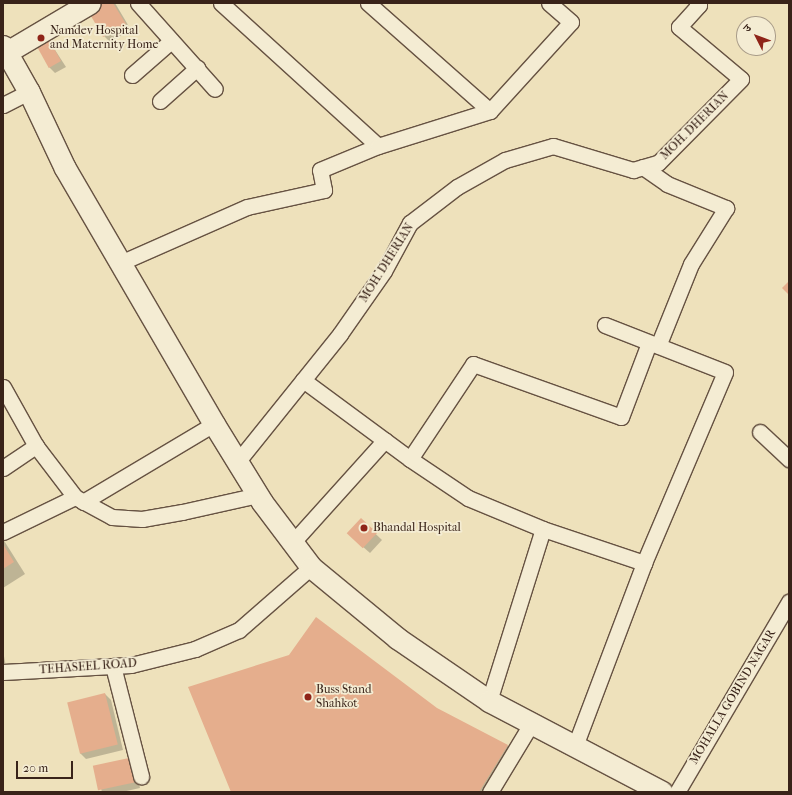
<!DOCTYPE html>
<html>
<head>
<meta charset="utf-8">
<style>
	body { margin:0 }
	#map { position:relative; width:792px; height:795px; overflow:hidden; background:#eee1bb; font-family:"IM FELL French Canon","Noto Serif Devanagari",serif }
	div>[style] { position:absolute }
	.shadow>* { inset:0; background:#0003 }
	.building>* { inset:0; background:#e5ae8d; transform-origin:0 0 }
	.roads { filter:drop-shadow(1px 0 #665242) drop-shadow(-1px 0 #665242) drop-shadow(0 1px #665242) drop-shadow(0 -1px #665242) }
	.street>* { height:15px; margin:-7.5px; padding:0 7.5px; transform-origin:7.5px; border-radius:7.5px; background:#f4ecd3 }
	.secondary>* { height:21px; margin:-10.5px; padding:0 10.5px; transform-origin:10.5px; border-radius:10.5px; background:#f4ecd3 }
	.dots>* { width:11px; height:11px; translate:-50% -50%; box-sizing:border-box; border:2px solid #f4ecd3; border-radius:50% }
	span { translate:-50% -50%; white-space:nowrap; text-align:center; line-height:1.15; -webkit-text-stroke:3.5px #f4ecd3; paint-order:stroke }
	.poi-label { font-size:12px; color:#392319 }
	.left { translate:0 -50%; text-align:left }
	.street-label { font-size:12px; color:#392319 }
	.frame { position:absolute; inset:0; border:4px solid #392319; pointer-events:none }
	.north { position:absolute; left:736px; top:16px; width:40px; height:40px; box-sizing:border-box; background:#f4ecd3; border:1px solid #a99c89; border-radius:50%; rotate:312deg; font-size:11px; font-weight:700; line-height:16px; text-align:center; color:#392319 }
	.north::after { content:''; display:block; margin:auto; width:14px; height:18px; background:#8f2418; clip-path:polygon(50% 0,100% 100%,50% 72%,0 100%) }
	.scale { position:absolute; left:16px; top:761px; width:57px; height:18px; box-sizing:border-box; border:2px solid #392319; border-top:0; padding-left:5px; font-size:12px; line-height:14px; white-space:nowrap; color:#392319; -webkit-text-stroke:3px #f4ecd3; paint-order:stroke }
</style>
</head>
<body>
<div id="map">
	<div class="shadow">
		<div style="clip-path:polygon(99px 3px,115px 3px,131px 30px,110px 42px,104px 36px)"></div>
		<div style="clip-path:polygon(46px 36px,66px 67px,55px 73px,49px 67px)"></div>
		<div style="clip-path:polygon(361px 520px,382px 540px,370px 553px,354px 539px)"></div>
		<div style="clip-path:polygon(3px 539px,25px 574px,3px 588px)"></div>
		<div style="clip-path:polygon(3px 651px,7px 672px,3px 674px)"></div>
		<div style="clip-path:polygon(105px 694px,111px 700px,123px 750px,86px 759px,80px 753px)"></div>
		<div style="clip-path:polygon(437px 709px,508px 746px,519px 757px,498px 792px,232px 792px)"></div>
		<div style="clip-path:polygon(128px 759px,134px 765px,140px 788px,122px 792px,102px 792px,95px 768px)"></div>
	</div>
	<div class="building">
		<div style="clip-path:polygon(97px 3px,113px 3px,126px 24px,103px 37px,87px 9px)"></div>
		<div style="left:46px;top:34px;width:31px;height:14px;rotate:61deg"></div>
		<div style="clip-path:polygon(789px 281px,789px 295px,782px 288px)"></div>
		<div style="left:361px;top:518px;width:22px;height:21px;rotate:43deg"></div>
		<div style="clip-path:polygon(3px 544px,14px 562px,3px 569px)"></div>
		<div style="clip-path:polygon(316px 617px,437px 708px,508px 745px,479px 792px,231px 792px,188px 687px,289px 655px)"></div>
		<div style="left:105px;top:693px;width:53px;height:39px;rotate:76deg"></div>
		<div style="left:129px;top:758px;width:25px;height:37px;rotate:78deg"></div>
	</div>
	<div class="roads">
		<div class="street">
			<div style="left:138px;top:3px;width:115px;rotate:48.2deg"></div>
			<div style="left:221px;top:3px;width:212px;rotate:42.3deg"></div>
			<div style="left:368px;top:3px;width:163px;rotate:41.5deg"></div>
			<div style="left:132px;top:75px;width:52px;rotate:-41.1deg"></div>
			<div style="left:160px;top:101px;width:50px;rotate:-41.7deg"></div>
			<div style="left:3px;top:105px;width:29px;rotate:-27deg"></div>
			<div style="left:643px;top:167px;width:29px;rotate:35deg"></div>
			<div style="left:667px;top:184px;width:64px;rotate:22.1deg"></div>
			<div style="left:726px;top:208px;width:66px;rotate:122deg"></div>
			<div style="left:691px;top:264px;width:88px;rotate:111.9deg"></div>
			<div style="left:120px;top:263px;width:139px;rotate:-23.8deg"></div>
			<div style="left:247px;top:207px;width:79px;rotate:-12.4deg"></div>
			<div style="left:324px;top:190px;width:20px;rotate:-101deg"></div>
			<div style="left:320px;top:170px;width:63px;rotate:-22.5deg"></div>
			<div style="left:378px;top:146px;width:117px;rotate:-17.4deg"></div>
			<div style="left:490px;top:111px;width:120px;rotate:-47.7deg"></div>
			<div style="left:571px;top:22px;width:29px;rotate:-139deg"></div>
			<div style="left:303px;top:380px;width:133px;rotate:36.4deg"></div>
			<div style="left:410px;top:459px;width:70px;rotate:33.9deg"></div>
			<div style="left:468px;top:498px;width:81px;rotate:22.5deg"></div>
			<div style="left:543px;top:529px;width:107px;rotate:18.6deg"></div>
			<div style="left:3px;top:387px;width:68px;rotate:60.8deg"></div>
			<div style="left:36px;top:446px;width:64px;rotate:52.6deg"></div>
			<div style="left:75px;top:497px;width:42px;rotate:28.4deg"></div>
			<div style="left:112px;top:517px;width:30px;rotate:4deg"></div>
			<div style="left:142px;top:519px;width:41px;rotate:-9.9deg"></div>
			<div style="left:182px;top:512px;width:78px;rotate:-12.6deg"></div>
			<div style="left:760px;top:432px;width:40px;rotate:43deg"></div>
			<div style="left:410px;top:459px;width:114px;rotate:-56.4deg"></div>
			<div style="left:473px;top:364px;width:157px;rotate:19.7deg"></div>
			<div style="left:621px;top:417px;width:79px;rotate:-69.3deg"></div>
			<div style="left:238px;top:461px;width:163px;rotate:-51.2deg"></div>
			<div style="left:340px;top:334px;width:77px;rotate:-55.1deg"></div>
			<div style="left:384px;top:271px;width:55px;rotate:-61.6deg"></div>
			<div style="left:410px;top:223px;width:59px;rotate:-37.5deg"></div>
			<div style="left:457px;top:187px;width:55px;rotate:-29.4deg"></div>
			<div style="left:505px;top:160px;width:50px;rotate:-16.3deg"></div>
			<div style="left:553px;top:146px;width:84px;rotate:16.7deg"></div>
			<div style="left:633px;top:170px;width:26px;rotate:-16deg"></div>
			<div style="left:658px;top:163px;width:118px;rotate:-45.3deg"></div>
			<div style="left:741px;top:79px;width:81px;rotate:-140deg"></div>
			<div style="left:679px;top:27px;width:30px;rotate:-48deg"></div>
			<div style="left:699px;top:5px;width:3px;rotate:-135deg"></div>
			<div style="left:3px;top:468px;width:40px;rotate:-34deg"></div>
			<div style="left:83px;top:502px;width:152px;rotate:-30.8deg"></div>
			<div style="left:3px;top:532px;width:80px;rotate:-25.9deg"></div>
			<div style="left:293px;top:542px;width:137px;rotate:-48deg"></div>
			<div style="left:113px;top:666px;width:114px;rotate:75.7deg"></div>
			<div style="left:3px;top:672px;width:128px;rotate:-3.1deg"></div>
			<div style="left:131px;top:665px;width:66px;rotate:-14deg"></div>
			<div style="left:195px;top:649px;width:48px;rotate:-23.4deg"></div>
			<div style="left:239px;top:630px;width:96px;rotate:-41.2deg"></div>
			<div style="left:489px;top:701px;width:180px;rotate:-72.6deg"></div>
			<div style="left:575px;top:746px;width:196px;rotate:-69.3deg"></div>
			<div style="left:644px;top:563px;width:207px;rotate:-67deg"></div>
			<div style="left:725px;top:372px;width:129px;rotate:-158.6deg"></div>
			<div style="left:490px;top:792px;width:79px;rotate:-58.9deg"></div>
			<div style="left:677px;top:792px;width:221px;rotate:-59.5deg"></div>
		</div>
		<div class="secondary">
			<div style="left:3px;top:46px;width:53px;rotate:60.5deg"></div>
			<div style="left:29px;top:92px;width:84px;rotate:64.7deg"></div>
			<div style="left:65px;top:168px;width:296px;rotate:59.8deg"></div>
			<div style="left:214px;top:424px;width:92px;rotate:58.4deg"></div>
			<div style="left:262px;top:502px;width:81px;rotate:53deg"></div>
			<div style="left:311px;top:567px;width:112px;rotate:39.5deg"></div>
			<div style="left:397px;top:638px;width:112px;rotate:34.4deg"></div>
			<div style="left:489px;top:701px;width:195px;rotate:27.7deg"></div>
			<div style="left:7px;top:52px;width:96px;rotate:-30.6deg"></div>
		</div>
	</div>
	<div class="dots">
		<div style="left:41px;top:38px;background:#8f2418"></div>
		<div style="left:364px;top:528px;background:#8f2418"></div>
		<div style="left:308px;top:697px;background:#8f2418"></div>
	</div>
	<div class="poi-label">
		<span class="left" style="left:50px;top:38px">Namdev Hospital<br>and Maternity Home</span>
		<span class="left" style="left:373px;top:528px">Bhandal Hospital</span>
		<span class="left" style="left:316px;top:697px">Buss Stand<br>Shahkot</span>
	</div>
	<div class="street-label">
		<span style="left:695px;top:126px;rotate:-45deg">MOH. DHERIAN</span>
		<span style="left:387px;top:263px;rotate:-58deg">MOH. DHERIAN</span>
		<span style="left:88px;top:667px;rotate:-4deg">TEHASEEL ROAD</span>
		<span style="left:733px;top:697px;rotate:-59deg">MOHALLA GOBIND NAGAR</span>
	</div>
	<div class="frame"></div>
	<div class="north">उ</div>
	<div class="scale">20 m</div>
</div>
</body>
</html>
